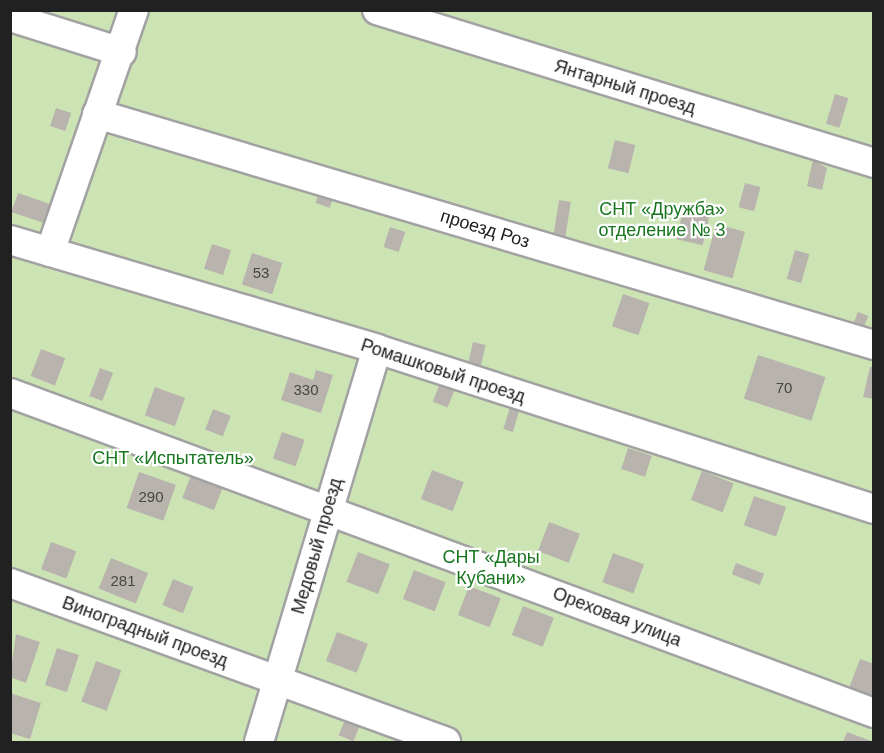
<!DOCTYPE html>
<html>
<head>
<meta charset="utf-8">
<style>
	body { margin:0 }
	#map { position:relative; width:884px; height:753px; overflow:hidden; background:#f0eee8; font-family:Helvetica,sans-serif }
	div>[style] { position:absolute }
	.grass>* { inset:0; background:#cce4b4; transform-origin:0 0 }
	.building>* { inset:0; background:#b9b3ae; transform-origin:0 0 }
	.roads { filter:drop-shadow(2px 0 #a2a2a2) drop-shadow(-2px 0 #a2a2a2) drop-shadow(0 2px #a2a2a2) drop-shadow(0 -2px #a2a2a2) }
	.minor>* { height:28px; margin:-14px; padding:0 14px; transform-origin:14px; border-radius:14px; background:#fff }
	span { translate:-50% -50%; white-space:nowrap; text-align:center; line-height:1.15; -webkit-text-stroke:4.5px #fff; paint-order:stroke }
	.number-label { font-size:15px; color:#474644 }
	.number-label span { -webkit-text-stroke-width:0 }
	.street-label { font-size:18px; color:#212121 }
	.park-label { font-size:18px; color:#18761f }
	.frame { position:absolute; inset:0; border:12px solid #212121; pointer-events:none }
</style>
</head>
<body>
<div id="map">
	<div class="grass">
		<div style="left:10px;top:11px;width:863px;height:731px"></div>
	</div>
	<div class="building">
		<div style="left:835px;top:94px;width:14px;height:31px;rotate:17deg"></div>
		<div style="left:56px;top:108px;width:16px;height:19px;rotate:18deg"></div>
		<div style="left:615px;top:140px;width:21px;height:29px;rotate:14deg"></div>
		<div style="clip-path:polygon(813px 160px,827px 168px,822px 190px,807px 186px)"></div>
		<div style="left:745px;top:183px;width:16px;height:25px;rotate:15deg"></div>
		<div style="left:322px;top:185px;width:15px;height:19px;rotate:20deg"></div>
		<div style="left:18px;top:193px;width:36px;height:20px;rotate:19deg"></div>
		<div style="left:559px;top:200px;width:12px;height:39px;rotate:9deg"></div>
		<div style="left:684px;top:206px;width:27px;height:34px;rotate:13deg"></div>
		<div style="left:716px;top:224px;width:30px;height:48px;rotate:15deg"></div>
		<div style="left:390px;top:227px;width:16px;height:21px;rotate:18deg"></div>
		<div style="left:212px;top:244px;width:20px;height:26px;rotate:18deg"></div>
		<div style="left:795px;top:250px;width:15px;height:30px;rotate:16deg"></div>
		<div style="left:252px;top:253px;width:32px;height:33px;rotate:18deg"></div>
		<div style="left:623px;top:294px;width:28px;height:34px;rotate:19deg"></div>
		<div style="left:858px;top:312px;width:11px;height:19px;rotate:22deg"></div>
		<div style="left:473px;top:342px;width:13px;height:22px;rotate:13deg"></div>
		<div style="left:41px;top:349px;width:26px;height:29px;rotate:21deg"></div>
		<div style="left:758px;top:355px;width:71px;height:46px;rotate:18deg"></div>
		<div style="clip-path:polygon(870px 367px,874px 367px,874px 399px,863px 397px)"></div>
		<div style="left:100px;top:368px;width:14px;height:30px;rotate:21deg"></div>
		<div style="clip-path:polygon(316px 370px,333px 375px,321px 413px,281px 400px,290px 372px,313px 380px)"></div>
		<div style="left:441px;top:381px;width:16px;height:22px;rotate:22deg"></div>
		<div style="left:155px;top:387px;width:32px;height:30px;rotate:20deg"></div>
		<div style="left:510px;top:407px;width:10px;height:23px;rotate:17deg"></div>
		<div style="left:213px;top:409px;width:19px;height:22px;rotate:21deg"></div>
		<div style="left:282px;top:432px;width:24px;height:28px;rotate:19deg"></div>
		<div style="left:628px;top:448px;width:25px;height:22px;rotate:18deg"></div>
		<div style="left:193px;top:470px;width:34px;height:30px;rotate:21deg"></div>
		<div style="left:432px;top:470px;width:34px;height:31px;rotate:21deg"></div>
		<div style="left:702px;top:471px;width:34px;height:31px;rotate:21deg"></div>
		<div style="left:139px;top:472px;width:39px;height:38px;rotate:19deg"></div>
		<div style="left:754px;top:496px;width:34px;height:31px;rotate:19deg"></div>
		<div style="left:549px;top:522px;width:33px;height:31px;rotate:21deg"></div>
		<div style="left:51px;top:542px;width:27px;height:29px;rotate:20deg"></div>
		<div style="left:358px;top:552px;width:34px;height:32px;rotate:21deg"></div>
		<div style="left:613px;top:553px;width:33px;height:31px;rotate:20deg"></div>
		<div style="left:111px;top:558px;width:40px;height:33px;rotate:22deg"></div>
		<div style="left:736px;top:563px;width:30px;height:12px;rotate:21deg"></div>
		<div style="left:414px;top:570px;width:34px;height:31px;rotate:21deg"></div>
		<div style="left:173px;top:579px;width:22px;height:28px;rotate:22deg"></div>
		<div style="left:469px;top:586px;width:34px;height:31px;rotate:21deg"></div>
		<div style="left:523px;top:606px;width:33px;height:31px;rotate:21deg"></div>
		<div style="left:337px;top:632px;width:33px;height:31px;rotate:21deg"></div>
		<div style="clip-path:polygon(16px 634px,40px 642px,26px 683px,10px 677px)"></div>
		<div style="left:57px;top:648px;width:23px;height:39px;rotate:18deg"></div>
		<div style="clip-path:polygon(860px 659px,874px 664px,874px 697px,849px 688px)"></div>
		<div style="left:96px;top:661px;width:27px;height:43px;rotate:20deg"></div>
		<div style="clip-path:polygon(10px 693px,41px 703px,30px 739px,10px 733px)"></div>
		<div style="left:348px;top:712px;width:16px;height:25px;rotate:22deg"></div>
		<div style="clip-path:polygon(847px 732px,874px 742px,843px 742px)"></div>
	</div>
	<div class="roads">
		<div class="minor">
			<div style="left:377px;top:10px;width:520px;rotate:17.11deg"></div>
			<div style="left:10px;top:17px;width:117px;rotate:17.4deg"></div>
			<div style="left:97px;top:114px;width:811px;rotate:16.56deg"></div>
			<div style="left:10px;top:240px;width:383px;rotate:16.5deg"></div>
			<div style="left:377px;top:349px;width:522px;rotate:17.85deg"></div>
			<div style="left:50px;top:252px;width:256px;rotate:-70.9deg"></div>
			<div style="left:10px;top:393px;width:921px;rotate:20.32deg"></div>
			<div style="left:10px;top:583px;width:464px;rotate:20deg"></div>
			<div style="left:259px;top:742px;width:410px;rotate:-73.3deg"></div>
		</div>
	</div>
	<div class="number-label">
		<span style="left:261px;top:273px">53</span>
		<span style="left:784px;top:388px">70</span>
		<span style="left:306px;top:390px">330</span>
		<span style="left:151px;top:497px">290</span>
		<span style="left:123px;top:581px">281</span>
	</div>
	<div class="street-label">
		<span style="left:625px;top:87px;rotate:17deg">Янтарный проезд</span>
		<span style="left:485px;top:229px;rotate:17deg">проезд Роз</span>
		<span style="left:443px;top:371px;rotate:18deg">Ромашковый проезд</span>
		<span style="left:317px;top:546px;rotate:-74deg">Медовый проезд</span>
		<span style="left:617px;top:617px;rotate:21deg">Ореховая улица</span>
		<span style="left:145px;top:632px;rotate:20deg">Виноградный проезд</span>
	</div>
	<div class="park-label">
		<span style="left:662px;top:220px">СНТ «Дружба»<br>отделение № 3</span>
		<span style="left:173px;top:458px">СНТ «Испытатель»</span>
		<span style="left:491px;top:568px">СНТ «Дары<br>Кубани»</span>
	</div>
	<div class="frame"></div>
</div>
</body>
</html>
